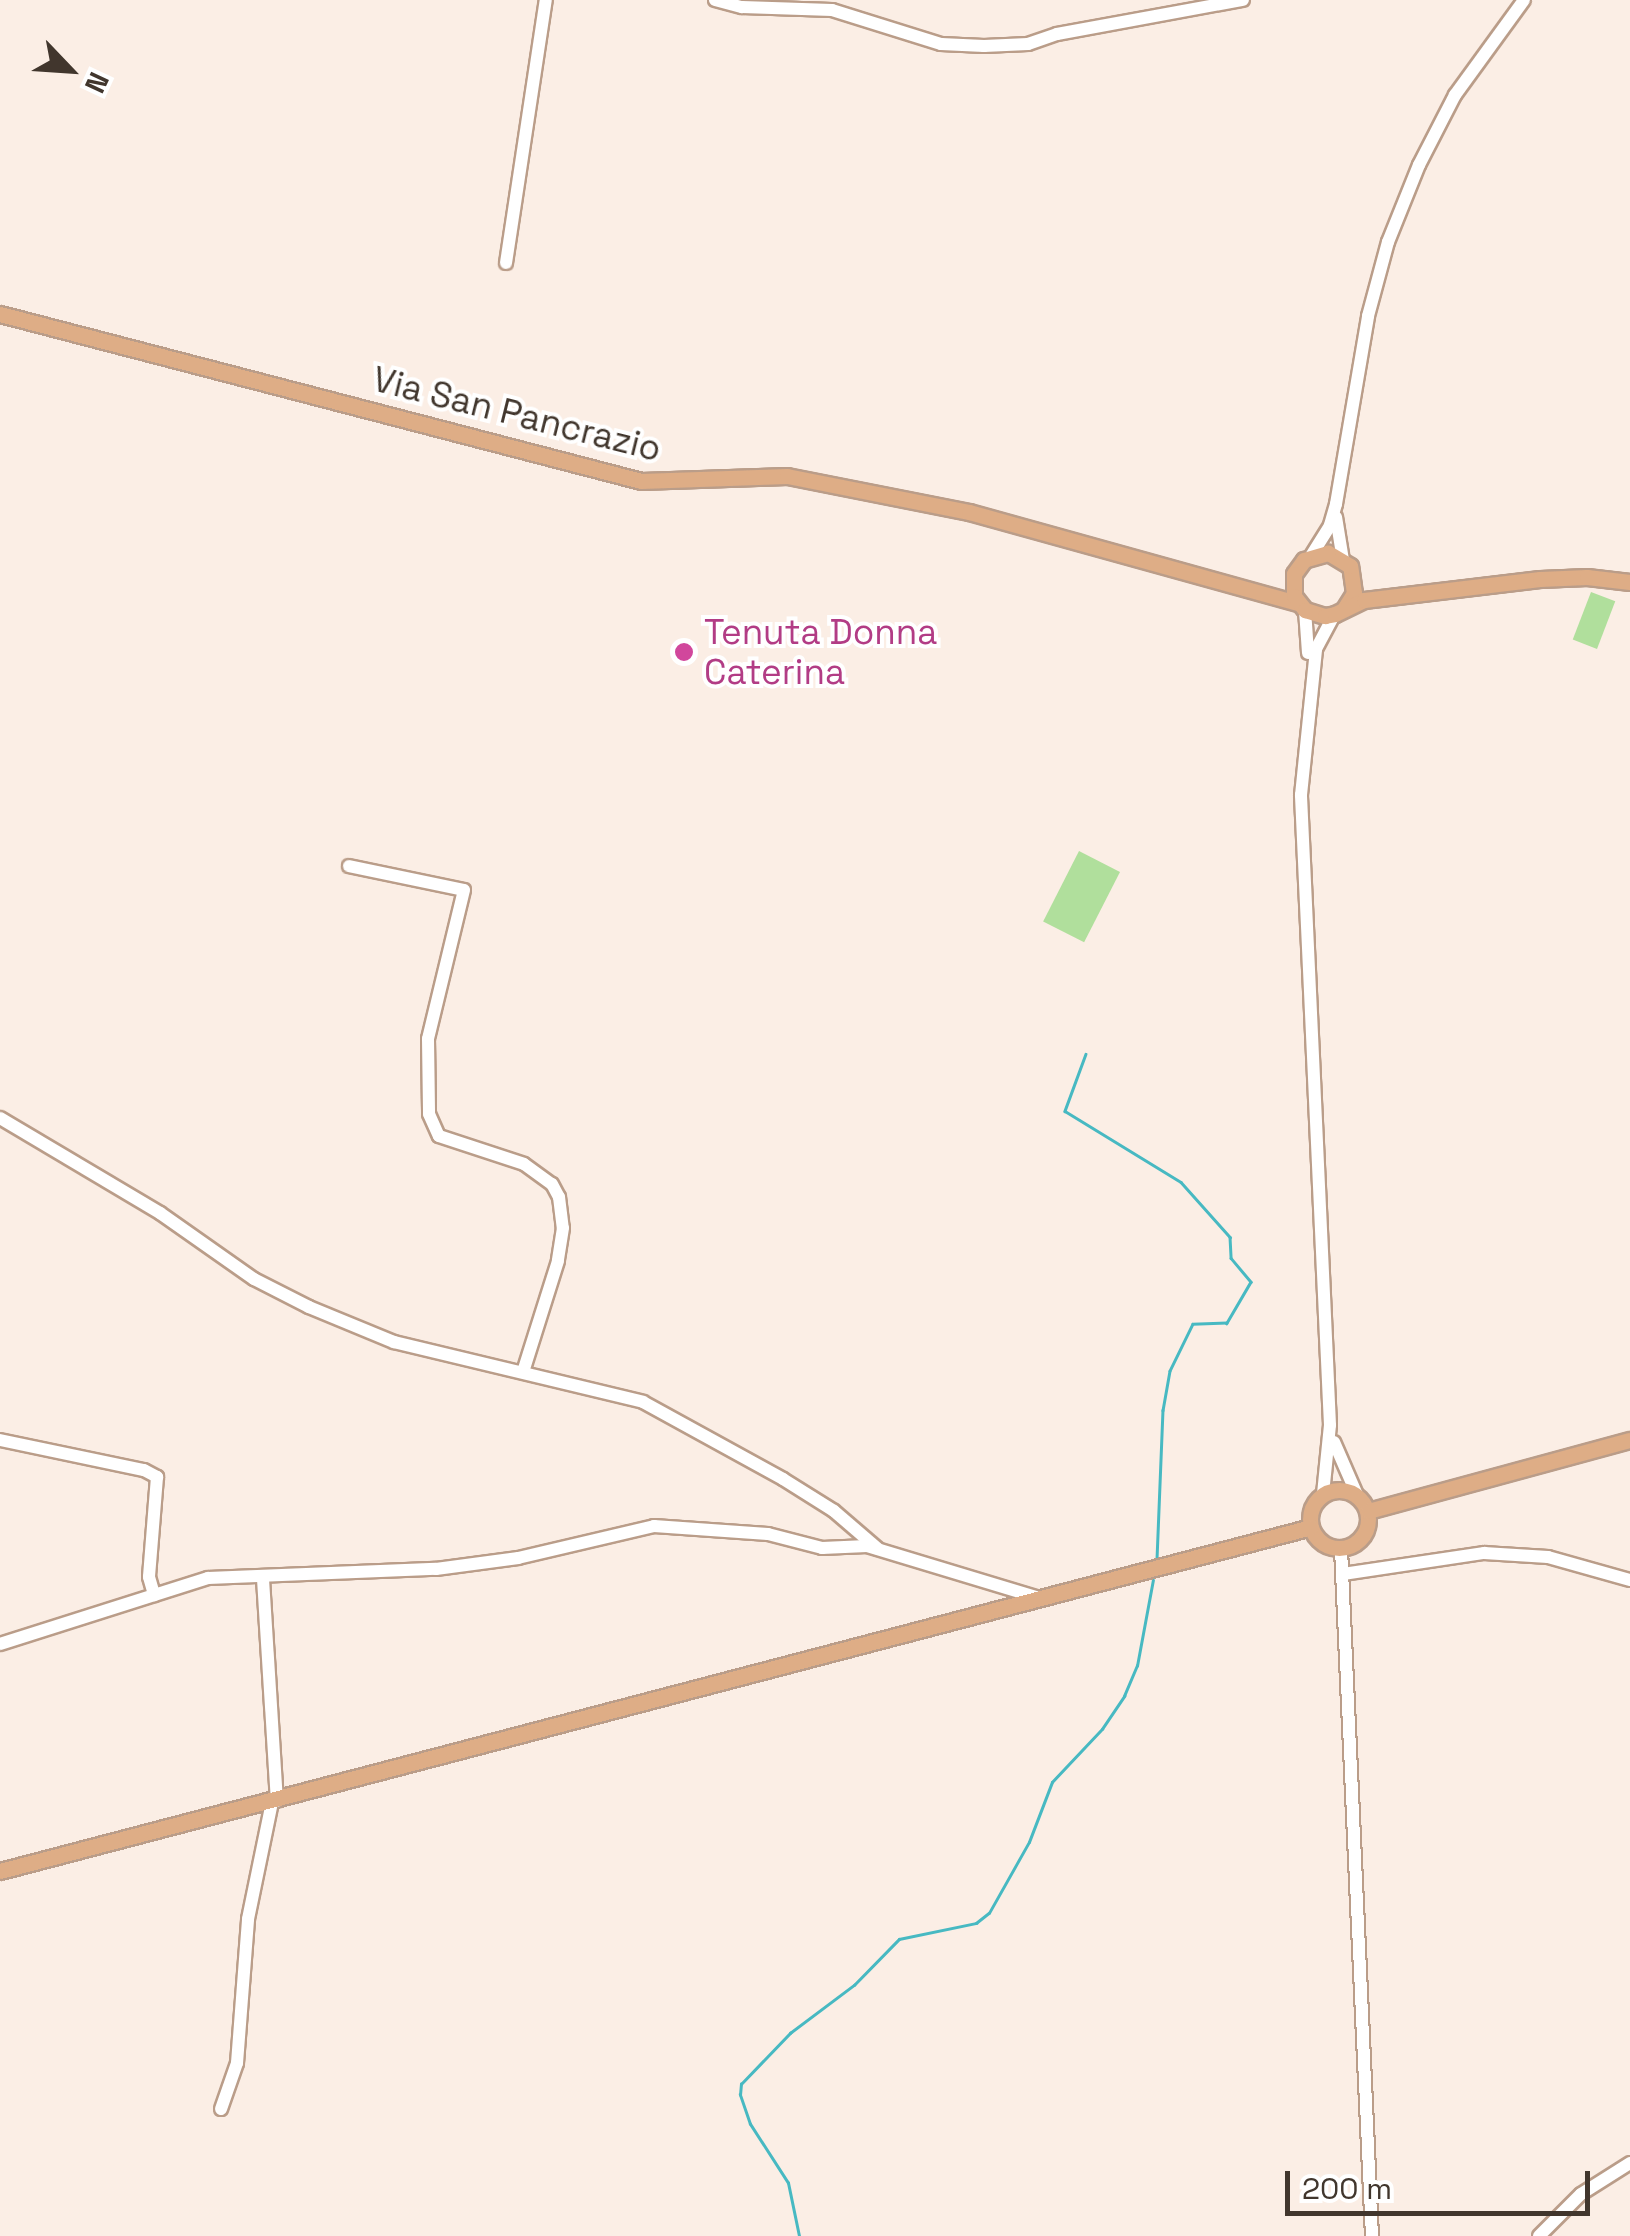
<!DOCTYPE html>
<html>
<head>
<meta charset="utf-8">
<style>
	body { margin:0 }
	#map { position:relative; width:1630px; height:2236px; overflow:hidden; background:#fbeee5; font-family:"Space Grotesk",sans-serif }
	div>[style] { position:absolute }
	.green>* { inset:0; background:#b0df9c; transform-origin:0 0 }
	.stream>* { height:2.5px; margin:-1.25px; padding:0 1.25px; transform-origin:1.25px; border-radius:1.25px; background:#47b9c2 }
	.roads { filter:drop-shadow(2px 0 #ba9d89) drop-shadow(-2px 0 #ba9d89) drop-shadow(0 2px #ba9d89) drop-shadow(0 -2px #ba9d89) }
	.minor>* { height:12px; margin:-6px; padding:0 6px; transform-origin:6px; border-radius:6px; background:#fff }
	.major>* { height:15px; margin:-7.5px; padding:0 7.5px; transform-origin:7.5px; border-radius:7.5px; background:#dead86 }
	.major>.ring { margin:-7.5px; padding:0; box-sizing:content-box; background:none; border:15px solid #dead86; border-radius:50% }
	.dots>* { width:28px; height:28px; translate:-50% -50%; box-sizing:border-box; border:5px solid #fff; border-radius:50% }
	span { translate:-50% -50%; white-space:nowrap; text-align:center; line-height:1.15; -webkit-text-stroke:8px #fff; paint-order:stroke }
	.street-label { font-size:35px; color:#41362d }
	.hotel-label { font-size:35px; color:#b23c85 }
	.left { translate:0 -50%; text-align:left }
	.north { position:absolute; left:20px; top:20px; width:100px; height:100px; -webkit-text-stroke:8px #fff; paint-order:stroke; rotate:115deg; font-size:28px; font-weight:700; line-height:40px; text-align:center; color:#41362d }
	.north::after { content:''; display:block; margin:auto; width:35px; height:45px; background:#41362d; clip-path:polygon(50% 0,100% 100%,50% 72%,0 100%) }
	.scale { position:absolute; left:1285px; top:2171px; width:305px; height:45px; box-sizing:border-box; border:5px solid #41362d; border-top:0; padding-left:12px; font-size:30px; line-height:35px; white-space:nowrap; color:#41362d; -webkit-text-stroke:8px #fff; paint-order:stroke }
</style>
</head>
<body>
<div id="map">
	<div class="green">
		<div style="left:1591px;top:592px;width:26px;height:51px;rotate:21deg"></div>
		<div style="left:1079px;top:851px;width:46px;height:79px;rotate:27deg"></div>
	</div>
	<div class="stream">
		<div style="left:1086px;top:1054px;width:61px;rotate:110.2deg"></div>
		<div style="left:1065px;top:1111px;width:136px;rotate:31.5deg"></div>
		<div style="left:1181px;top:1182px;width:74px;rotate:48.3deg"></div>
		<div style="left:1230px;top:1237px;width:21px;rotate:87deg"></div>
		<div style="left:1231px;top:1258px;width:31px;rotate:50deg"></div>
		<div style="left:1251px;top:1282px;width:48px;rotate:120.3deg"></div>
		<div style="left:1227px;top:1323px;width:34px;rotate:178deg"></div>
		<div style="left:1193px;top:1324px;width:52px;rotate:116.1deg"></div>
		<div style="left:1170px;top:1371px;width:40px;rotate:100deg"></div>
		<div style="left:1163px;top:1410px;width:150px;rotate:92.3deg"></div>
		<div style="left:799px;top:2236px;width:54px;rotate:-101.7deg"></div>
		<div style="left:788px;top:2183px;width:70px;rotate:-122.8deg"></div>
		<div style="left:750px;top:2124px;width:31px;rotate:-109deg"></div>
		<div style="left:740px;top:2095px;width:11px;rotate:-85deg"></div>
		<div style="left:741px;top:2084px;width:71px;rotate:-46.1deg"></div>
		<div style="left:790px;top:2033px;width:80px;rotate:-36.9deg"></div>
		<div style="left:854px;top:1985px;width:64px;rotate:-45.6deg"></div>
		<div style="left:899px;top:1939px;width:79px;rotate:-11.7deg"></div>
		<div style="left:976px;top:1923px;width:16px;rotate:-38deg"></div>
		<div style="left:989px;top:1913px;width:81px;rotate:-60.6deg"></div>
		<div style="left:1029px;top:1842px;width:64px;rotate:-69deg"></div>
		<div style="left:1052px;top:1782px;width:73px;rotate:-46.7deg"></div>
		<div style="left:1102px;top:1729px;width:40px;rotate:-56deg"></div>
		<div style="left:1124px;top:1696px;width:33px;rotate:-67deg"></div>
		<div style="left:1137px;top:1666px;width:87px;rotate:-79.5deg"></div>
	</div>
	<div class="roads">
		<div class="minor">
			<div style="left:715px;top:0;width:28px;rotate:15deg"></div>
			<div style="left:742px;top:7px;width:90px;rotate:1.9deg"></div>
			<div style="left:832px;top:10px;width:114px;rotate:17.3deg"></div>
			<div style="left:941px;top:44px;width:43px;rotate:2.7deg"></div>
			<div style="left:984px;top:46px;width:44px;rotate:-2.6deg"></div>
			<div style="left:1028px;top:44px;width:31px;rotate:-19deg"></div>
			<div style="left:1057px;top:34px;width:189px;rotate:-10.4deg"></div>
			<div style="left:506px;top:263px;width:266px;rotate:-81.4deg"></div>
			<div style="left:1336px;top:517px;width:44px;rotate:80.8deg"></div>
			<div style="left:1311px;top:556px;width:36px;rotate:-58deg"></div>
			<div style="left:1330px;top:525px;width:22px;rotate:-74deg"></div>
			<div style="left:1336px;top:504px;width:191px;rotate:-80.3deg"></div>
			<div style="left:1368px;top:316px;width:77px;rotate:-74.9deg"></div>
			<div style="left:1388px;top:242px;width:83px;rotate:-68.1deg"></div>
			<div style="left:1419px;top:165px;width:79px;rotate:-62.8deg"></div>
			<div style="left:1455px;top:95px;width:117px;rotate:-54deg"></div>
			<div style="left:1305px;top:610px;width:43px;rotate:86deg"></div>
			<div style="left:349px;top:866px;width:117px;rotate:11.8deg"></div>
			<div style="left:464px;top:890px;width:153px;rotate:103.6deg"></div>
			<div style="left:428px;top:1039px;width:75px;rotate:89.2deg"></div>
			<div style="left:429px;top:1114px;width:24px;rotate:66deg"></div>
			<div style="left:439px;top:1136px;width:89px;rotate:18.2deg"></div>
			<div style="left:524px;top:1164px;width:34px;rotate:36deg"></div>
			<div style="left:552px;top:1184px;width:15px;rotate:62deg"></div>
			<div style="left:559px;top:1197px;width:31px;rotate:83deg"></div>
			<div style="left:563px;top:1228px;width:33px;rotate:99deg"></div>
			<div style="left:558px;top:1261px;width:116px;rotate:107.5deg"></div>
			<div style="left:0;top:1118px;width:186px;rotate:30.7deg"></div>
			<div style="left:160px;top:1213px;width:115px;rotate:35.1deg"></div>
			<div style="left:254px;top:1279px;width:62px;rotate:27deg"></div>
			<div style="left:309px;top:1307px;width:92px;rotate:22.4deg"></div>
			<div style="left:394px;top:1342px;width:256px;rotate:13.5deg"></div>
			<div style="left:643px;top:1402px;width:160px;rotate:28.8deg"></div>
			<div style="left:783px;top:1479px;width:60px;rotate:32.1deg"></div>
			<div style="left:834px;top:1511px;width:57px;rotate:40.7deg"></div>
			<div style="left:0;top:1440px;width:147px;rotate:11.8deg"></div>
			<div style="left:144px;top:1470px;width:15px;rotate:28deg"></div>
			<div style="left:157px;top:1477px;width:100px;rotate:94.6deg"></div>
			<div style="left:149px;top:1577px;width:19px;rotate:74deg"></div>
			<div style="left:1334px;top:1442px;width:58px;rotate:66.5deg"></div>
			<div style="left:1323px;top:1494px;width:69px;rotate:-84.2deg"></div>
			<div style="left:1330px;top:1425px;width:631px;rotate:-92.64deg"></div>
			<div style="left:1301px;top:795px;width:147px;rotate:-84.1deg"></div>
			<div style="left:1316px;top:649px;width:40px;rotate:-62deg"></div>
			<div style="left:1341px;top:1549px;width:688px;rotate:87.42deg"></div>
			<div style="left:1343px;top:1574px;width:143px;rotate:-8.5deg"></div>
			<div style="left:1484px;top:1553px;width:64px;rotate:3.6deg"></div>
			<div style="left:1548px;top:1557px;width:85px;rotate:15.7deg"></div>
			<div style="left:263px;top:1579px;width:222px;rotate:86.4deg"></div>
			<div style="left:0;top:1644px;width:218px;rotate:-17.6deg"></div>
			<div style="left:208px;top:1578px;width:228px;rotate:-2.3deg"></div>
			<div style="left:436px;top:1569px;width:83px;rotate:-7.6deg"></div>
			<div style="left:518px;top:1558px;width:140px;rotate:-13.2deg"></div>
			<div style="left:654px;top:1526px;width:114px;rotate:4deg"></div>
			<div style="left:768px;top:1534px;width:56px;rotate:14.5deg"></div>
			<div style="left:822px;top:1548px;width:45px;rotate:-2.5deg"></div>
			<div style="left:867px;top:1546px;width:180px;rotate:16.8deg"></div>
			<div style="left:221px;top:2109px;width:49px;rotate:-70.8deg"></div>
			<div style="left:237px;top:2063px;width:144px;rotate:-85.6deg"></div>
			<div style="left:248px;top:1919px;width:119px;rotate:-78.4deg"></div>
			<div style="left:1539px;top:2236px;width:59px;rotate:-45deg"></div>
			<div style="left:1581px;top:2194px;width:58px;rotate:-32.3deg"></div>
		</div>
		<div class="major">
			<div style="left:0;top:314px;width:662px;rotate:14.6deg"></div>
			<div style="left:641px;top:481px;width:146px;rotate:-2deg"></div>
			<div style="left:787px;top:476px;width:186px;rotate:11.2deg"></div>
			<div style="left:969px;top:512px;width:341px;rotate:15.5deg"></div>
			<div style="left:1344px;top:609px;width:19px;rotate:-58deg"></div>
			<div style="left:1354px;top:593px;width:27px;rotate:-98deg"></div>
			<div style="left:1350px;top:566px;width:26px;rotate:-149deg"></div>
			<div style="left:1328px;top:553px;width:25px;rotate:164deg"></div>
			<div style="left:1304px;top:560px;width:17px;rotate:126deg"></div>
			<div style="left:1294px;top:574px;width:22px;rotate:90deg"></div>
			<div style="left:1294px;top:596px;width:18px;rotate:52deg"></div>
			<div style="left:1305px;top:610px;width:21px;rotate:17deg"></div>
			<div style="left:1325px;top:616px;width:10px;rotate:-11deg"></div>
			<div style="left:1335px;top:614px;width:32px;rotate:-26deg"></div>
			<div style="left:1364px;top:600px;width:177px;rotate:-6.8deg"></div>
			<div style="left:1540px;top:579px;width:47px;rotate:-2.4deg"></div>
			<div style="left:1587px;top:577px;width:43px;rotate:6.6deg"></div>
			<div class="ring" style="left:1310px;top:1490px;width:43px;height:43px"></div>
			<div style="left:1368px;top:1511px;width:271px;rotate:-15.2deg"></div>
			<div style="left:0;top:1871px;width:1355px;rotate:-14.7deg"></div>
		</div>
	</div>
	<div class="dots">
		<div style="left:684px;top:652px;background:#d1479c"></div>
	</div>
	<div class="street-label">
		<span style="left:517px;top:414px;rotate:14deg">Via San Pancrazio</span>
	</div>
	<div class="hotel-label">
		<span class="left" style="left:704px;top:652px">Tenuta Donna<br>Caterina</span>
	</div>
	<div class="north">N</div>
	<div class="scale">200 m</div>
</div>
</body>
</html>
